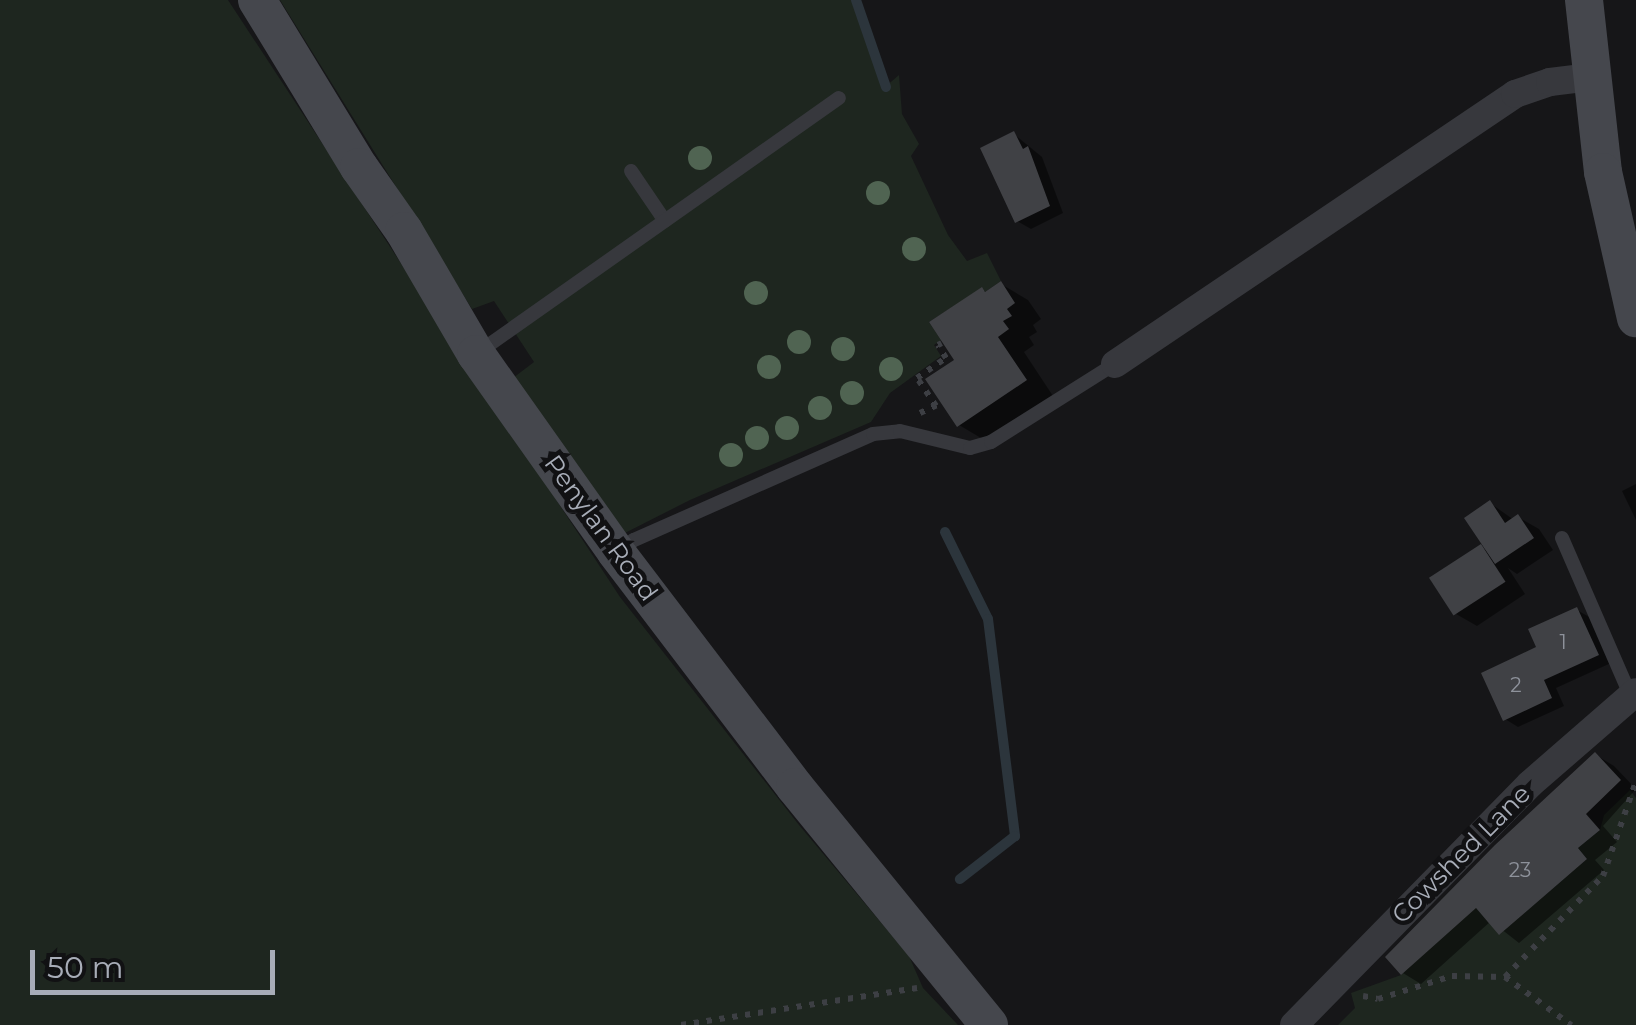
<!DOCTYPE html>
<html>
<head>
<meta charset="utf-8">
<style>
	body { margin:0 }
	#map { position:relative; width:1636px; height:1025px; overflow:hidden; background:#161618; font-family:Montserrat,sans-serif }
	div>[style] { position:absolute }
	.green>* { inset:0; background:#1e261f }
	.shadow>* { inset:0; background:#0007 }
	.stream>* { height:10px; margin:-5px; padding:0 5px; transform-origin:5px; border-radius:5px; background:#2c353c }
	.building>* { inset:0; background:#404145; transform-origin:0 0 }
	.path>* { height:6px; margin-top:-3px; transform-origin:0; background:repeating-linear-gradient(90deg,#3d3f44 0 5px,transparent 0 13px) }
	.lane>* { height:14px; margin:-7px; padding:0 7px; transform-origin:7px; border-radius:7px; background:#37383d }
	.street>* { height:28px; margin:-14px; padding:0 14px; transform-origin:14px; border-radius:14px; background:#37383d }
	.secondary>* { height:38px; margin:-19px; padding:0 19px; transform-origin:19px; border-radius:19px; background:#45474d }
	.trees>* { width:24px; height:24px; margin:-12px; border-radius:50%; background:#506452 }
	span { translate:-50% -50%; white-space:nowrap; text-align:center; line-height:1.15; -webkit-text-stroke:9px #111113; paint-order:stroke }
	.number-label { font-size:20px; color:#8e929b }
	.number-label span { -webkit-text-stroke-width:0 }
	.street-label { font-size:25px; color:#a8adb8 }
	.scale { position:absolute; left:30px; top:950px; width:245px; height:45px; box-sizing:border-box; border:5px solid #a8adb8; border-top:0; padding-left:12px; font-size:30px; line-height:35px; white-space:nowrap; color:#a8adb8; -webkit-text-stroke:8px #111113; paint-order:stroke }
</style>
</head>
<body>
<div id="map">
	<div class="green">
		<div style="clip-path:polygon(0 0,228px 0,620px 597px,799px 825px,909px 956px,923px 988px,958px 1025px,0 1025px)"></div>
		<div style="clip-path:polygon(280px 0,856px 0,885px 87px,899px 75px,902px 114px,919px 144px,911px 156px,948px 235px,967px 261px,987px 253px,1001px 281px,985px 292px,982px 288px,929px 322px,941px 340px,934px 345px,941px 356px,890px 393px,871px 422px,690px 500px,619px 536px,513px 378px,534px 362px,494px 301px,472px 309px)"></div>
		<div style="clip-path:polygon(1630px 790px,1636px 798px,1636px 1025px,1338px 1025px,1355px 1008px,1351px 993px,1401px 975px,1475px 907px,1500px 934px,1587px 859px,1578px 848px,1600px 830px,1604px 815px)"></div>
	</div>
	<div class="shadow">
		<div style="clip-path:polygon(1014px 134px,1042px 157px,1063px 213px,1031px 229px,1017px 221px)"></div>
		<div style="clip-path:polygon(1001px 284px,1028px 300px,1041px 319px,1033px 325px,1037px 332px,1029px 337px,1034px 345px,1024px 352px,1053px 396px,986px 441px,959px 425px,958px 361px,982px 290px,988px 293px)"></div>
		<div style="clip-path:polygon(1636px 484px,1636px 520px,1622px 491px)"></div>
		<div style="clip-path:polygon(1490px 503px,1514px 520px,1518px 517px,1539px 529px,1553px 550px,1517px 574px,1508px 568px,1525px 594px,1477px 626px,1456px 614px,1481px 547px,1491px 553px)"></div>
		<div style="clip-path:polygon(1577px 610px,1591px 618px,1611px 663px,1556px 688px,1564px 706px,1518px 727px,1505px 719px,1539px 649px)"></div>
		<div style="clip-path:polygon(1596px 755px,1614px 766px,1636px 789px,1603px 826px,1617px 842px,1595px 860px,1604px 870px,1519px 943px,1491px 921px,1421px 984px,1403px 973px)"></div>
	</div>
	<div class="stream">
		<div style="left:856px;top:0;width:92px;rotate:71deg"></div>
		<div style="left:945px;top:532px;width:97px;rotate:63.7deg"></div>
		<div style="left:988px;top:619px;width:219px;rotate:82.9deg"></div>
		<div style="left:1015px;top:836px;width:70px;rotate:142deg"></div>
	</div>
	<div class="building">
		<div style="clip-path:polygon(1014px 131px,1023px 149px,1028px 146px,1050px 206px,1015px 223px,980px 148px)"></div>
		<div style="clip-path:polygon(1001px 281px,1015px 303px,1007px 309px,1012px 316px,1003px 321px,1009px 329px,998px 337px,1027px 380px,957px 427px,925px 379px,954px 360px,929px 322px,982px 287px,985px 292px)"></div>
		<div style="clip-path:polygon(1490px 500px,1505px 523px,1518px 514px,1534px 538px,1495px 564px,1464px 518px)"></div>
		<div style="left:1481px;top:544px;width:45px;height:62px;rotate:57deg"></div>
		<div style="clip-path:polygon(1577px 607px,1599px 655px,1544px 680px,1552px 698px,1503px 721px,1481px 673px,1536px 647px,1528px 629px)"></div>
		<div style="clip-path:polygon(1595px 752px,1621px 780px,1586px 814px,1600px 830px,1578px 848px,1587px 859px,1499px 935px,1476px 908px,1401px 975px,1385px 957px,1495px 845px)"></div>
	</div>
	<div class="path">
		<div style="left:936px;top:406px;width:34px;rotate:-124deg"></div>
		<div style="left:917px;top:378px;width:35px;rotate:-35deg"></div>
		<div style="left:946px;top:358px;width:15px;rotate:-122deg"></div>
		<div style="left:938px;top:345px;width:4px;rotate:-27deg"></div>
		<div style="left:920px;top:413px;width:23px;rotate:-25deg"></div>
		<div style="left:1505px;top:977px;width:141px;rotate:-45.9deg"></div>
		<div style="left:1603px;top:876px;width:101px;rotate:-70.8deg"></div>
		<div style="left:1363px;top:996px;width:15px;rotate:11deg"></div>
		<div style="left:1378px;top:999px;width:77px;rotate:-17.3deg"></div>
		<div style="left:1452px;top:976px;width:53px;rotate:1.1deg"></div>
		<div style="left:1505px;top:977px;width:82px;rotate:36deg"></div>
		<div style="left:681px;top:1025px;width:239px;rotate:-8.9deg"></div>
	</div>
	<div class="lane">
		<div style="left:631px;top:171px;width:60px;rotate:55.8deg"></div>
		<div style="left:476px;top:354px;width:444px;rotate:-35.2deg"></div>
		<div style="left:1562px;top:538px;width:173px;rotate:66.5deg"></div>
		<div style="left:618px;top:551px;width:19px;rotate:-35deg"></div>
		<div style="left:634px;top:540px;width:261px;rotate:-23.9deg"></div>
		<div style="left:873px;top:434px;width:27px;rotate:-6deg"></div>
		<div style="left:900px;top:431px;width:72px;rotate:13.7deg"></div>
		<div style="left:970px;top:448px;width:22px;rotate:-16deg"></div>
		<div style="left:991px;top:442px;width:146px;rotate:-32.2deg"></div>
	</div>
	<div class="street">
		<div style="left:1115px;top:364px;width:483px;rotate:-34deg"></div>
		<div style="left:1515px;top:94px;width:37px;rotate:-19deg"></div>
		<div style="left:1550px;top:82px;width:41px;rotate:-7deg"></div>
		<div style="left:1294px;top:1025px;width:337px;rotate:-45.6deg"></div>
		<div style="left:1530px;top:784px;width:140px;rotate:-41deg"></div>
	</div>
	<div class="secondary">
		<div style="left:257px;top:0;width:196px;rotate:58.6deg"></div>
		<div style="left:359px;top:167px;width:78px;rotate:54.9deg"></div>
		<div style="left:404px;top:231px;width:143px;rotate:59.7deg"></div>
		<div style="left:476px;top:354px;width:242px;rotate:54.7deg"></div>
		<div style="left:616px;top:552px;width:295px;rotate:52.7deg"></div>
		<div style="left:795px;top:787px;width:307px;rotate:50.8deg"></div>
		<div style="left:1584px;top:0;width:173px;rotate:83.7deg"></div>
		<div style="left:1603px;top:172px;width:150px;rotate:77.3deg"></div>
	</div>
	<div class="trees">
		<div style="left:700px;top:158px"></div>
		<div style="left:878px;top:193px"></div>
		<div style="left:914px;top:249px"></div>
		<div style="left:756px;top:293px"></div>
		<div style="left:799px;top:342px"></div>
		<div style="left:843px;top:349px"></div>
		<div style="left:769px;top:367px"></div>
		<div style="left:891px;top:369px"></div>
		<div style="left:852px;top:393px"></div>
		<div style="left:820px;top:408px"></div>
		<div style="left:787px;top:428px"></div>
		<div style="left:757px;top:438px"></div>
		<div style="left:731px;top:455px"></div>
	</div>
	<div class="number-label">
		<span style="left:1563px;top:642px">1</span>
		<span style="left:1516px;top:685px">2</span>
		<span style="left:1520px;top:870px">23</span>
	</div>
	<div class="street-label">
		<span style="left:601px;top:528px;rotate:54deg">Penylan Road</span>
		<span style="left:1461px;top:854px;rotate:-45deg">Cowshed Lane</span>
	</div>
	<div class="scale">50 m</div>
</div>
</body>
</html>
